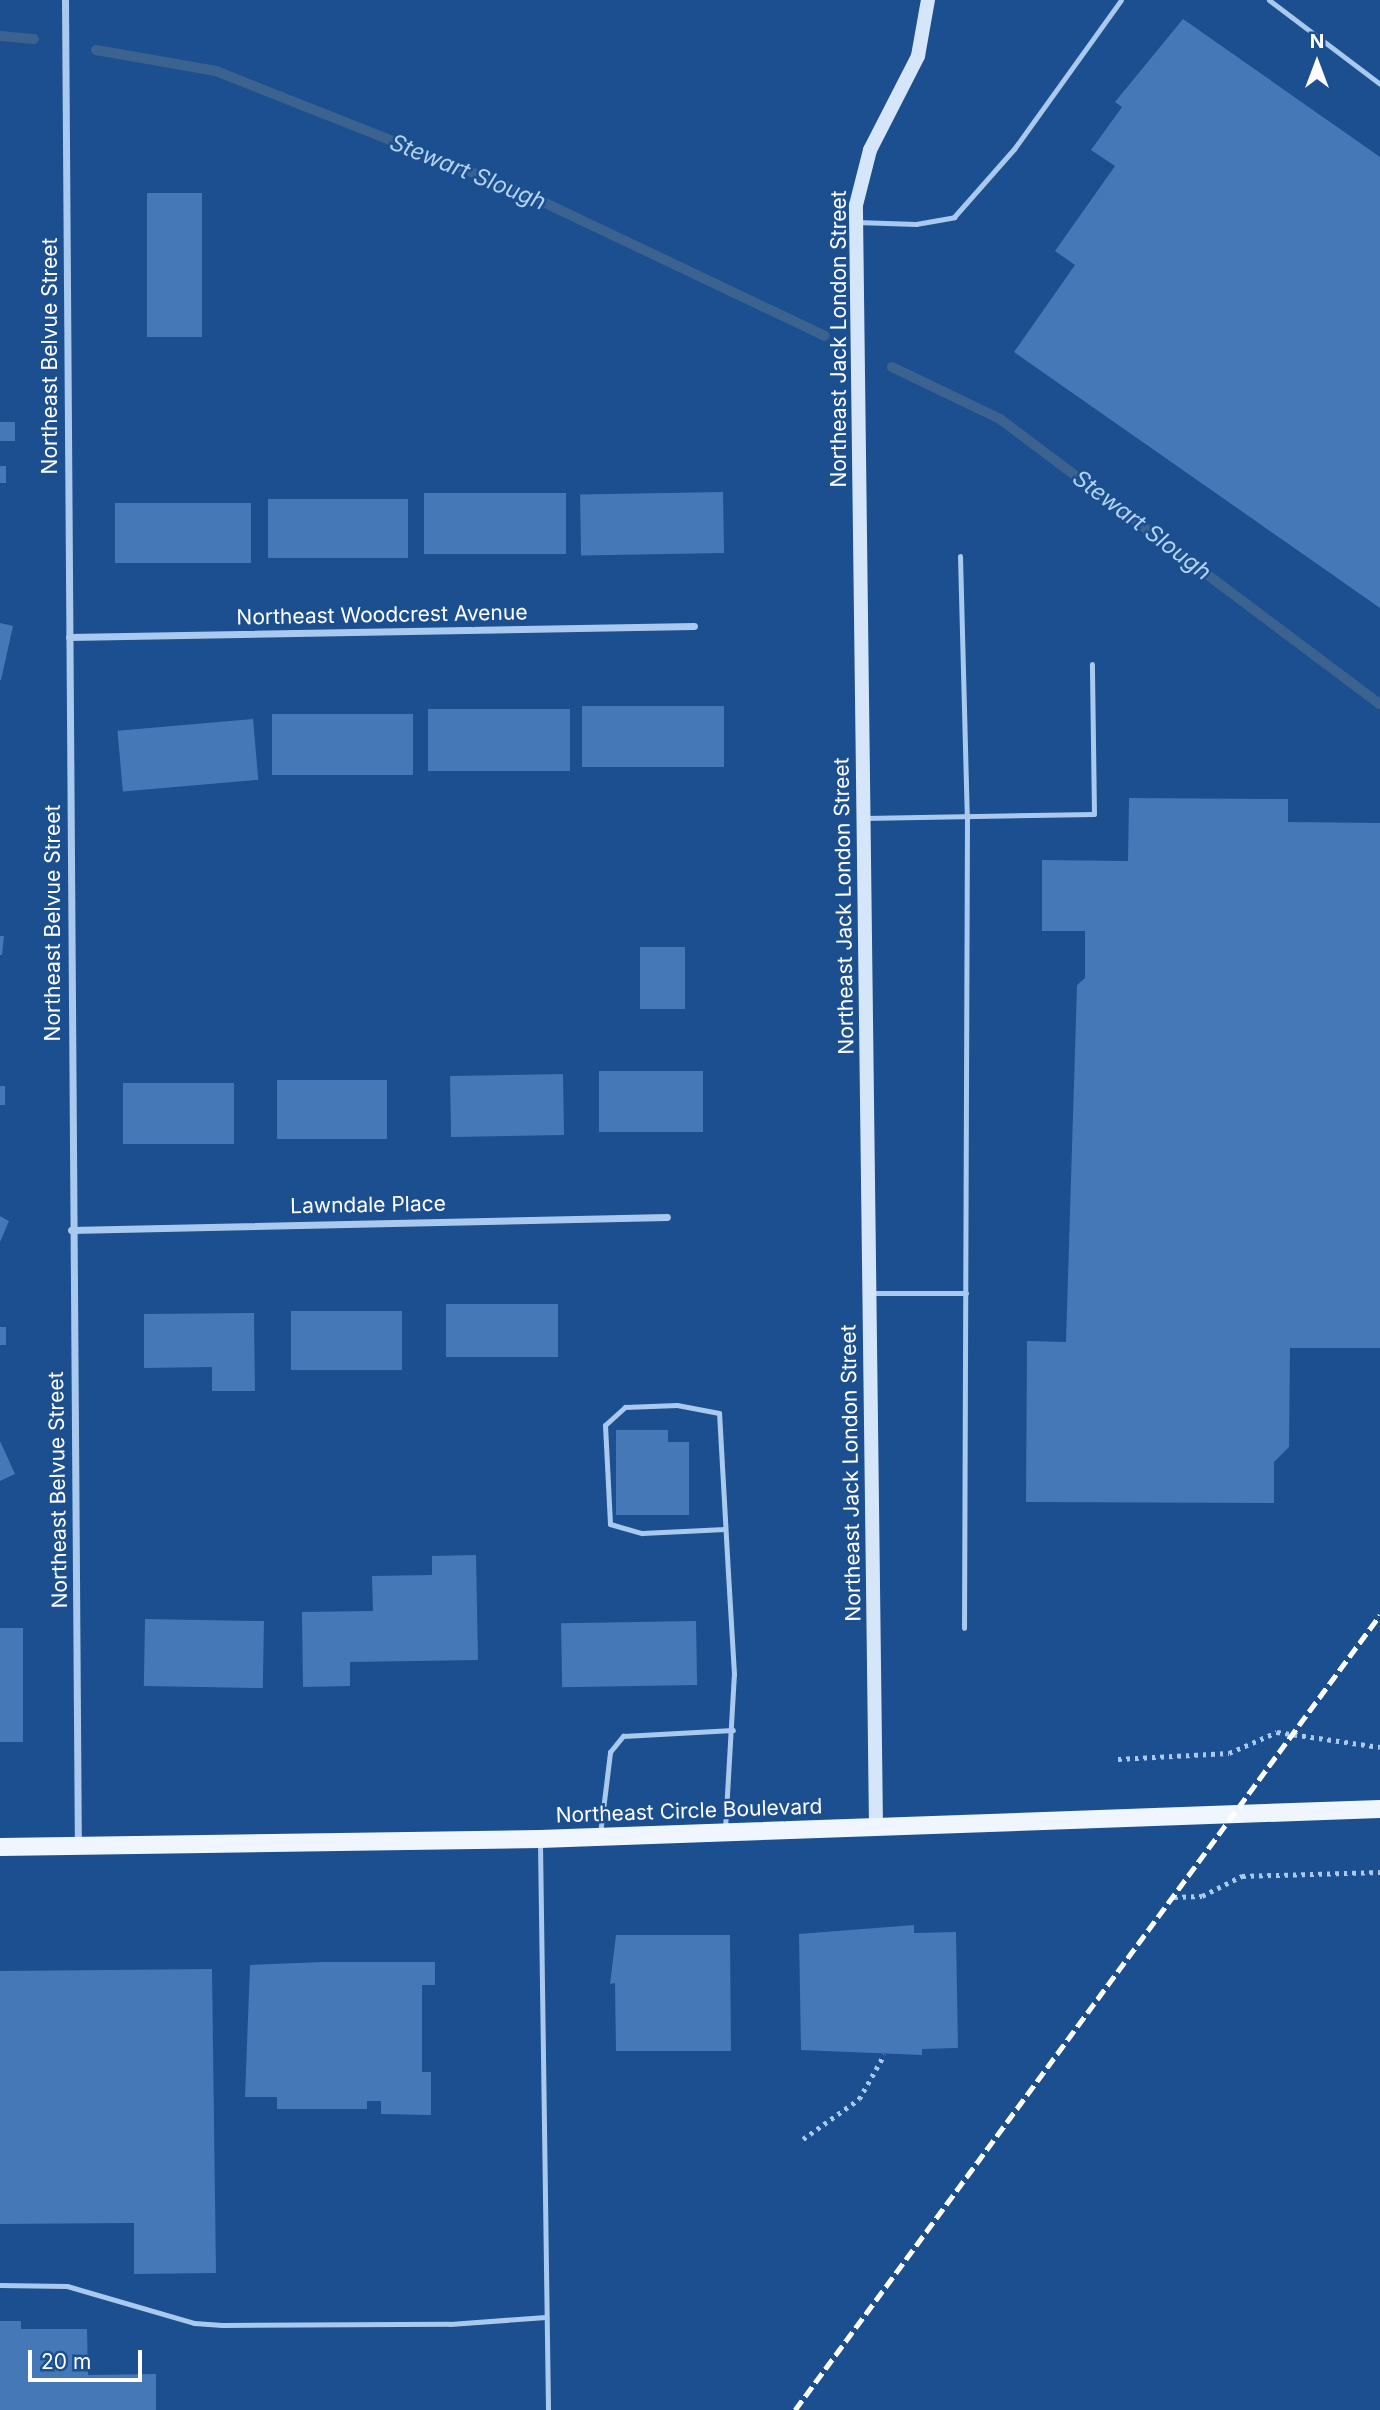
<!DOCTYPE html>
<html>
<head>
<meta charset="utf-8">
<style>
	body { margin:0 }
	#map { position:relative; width:1380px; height:2410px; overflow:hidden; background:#1b4f8f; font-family:Inter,sans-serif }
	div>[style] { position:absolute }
	.stream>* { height:10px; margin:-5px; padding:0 5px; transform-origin:5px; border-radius:5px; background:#3c6290 }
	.building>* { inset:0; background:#4478b7; transform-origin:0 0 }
	.path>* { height:4.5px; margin-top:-2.25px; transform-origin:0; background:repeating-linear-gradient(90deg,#a9c9ee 0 3.5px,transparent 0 8.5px) }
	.lane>* { height:5px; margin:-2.5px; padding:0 2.5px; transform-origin:2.5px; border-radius:2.5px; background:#a9c9ee }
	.street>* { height:7px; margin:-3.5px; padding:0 3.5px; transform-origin:3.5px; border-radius:3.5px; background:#a9c9ee }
	.secondary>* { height:14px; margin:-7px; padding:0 7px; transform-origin:7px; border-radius:7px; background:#d6e6fa }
	.primary>* { height:18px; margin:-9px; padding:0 9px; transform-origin:9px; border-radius:9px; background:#f0f6ff }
	.rail>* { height:5px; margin-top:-2.5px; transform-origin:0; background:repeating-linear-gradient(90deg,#fff 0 12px,transparent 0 17px) }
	span { translate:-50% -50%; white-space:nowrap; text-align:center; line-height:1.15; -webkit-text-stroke:5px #1b4f8f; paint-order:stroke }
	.street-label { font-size:21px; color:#fff }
	.water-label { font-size:23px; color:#b5d3f5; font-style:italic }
	.north { position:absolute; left:1282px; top:28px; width:70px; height:70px; -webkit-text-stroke:5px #1b4f8f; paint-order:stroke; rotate:0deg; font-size:19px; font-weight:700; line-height:28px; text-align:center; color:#fff }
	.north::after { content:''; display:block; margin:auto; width:24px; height:32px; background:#fff; clip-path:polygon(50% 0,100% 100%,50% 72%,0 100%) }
	.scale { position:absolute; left:28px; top:2350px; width:114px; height:32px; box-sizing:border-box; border:4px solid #fff; border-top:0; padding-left:9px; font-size:21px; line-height:24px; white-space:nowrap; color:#fff; -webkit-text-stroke:5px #1b4f8f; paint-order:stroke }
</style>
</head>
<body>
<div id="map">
	<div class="stream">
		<div style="left:0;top:36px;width:34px;rotate:5deg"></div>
		<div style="left:96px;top:50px;width:122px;rotate:9.9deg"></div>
		<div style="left:216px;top:71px;width:329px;rotate:21.6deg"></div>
		<div style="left:522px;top:192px;width:335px;rotate:25.4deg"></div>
		<div style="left:892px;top:367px;width:120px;rotate:25.7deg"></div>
		<div style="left:1000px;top:419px;width:475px;rotate:36.9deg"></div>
	</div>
	<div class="building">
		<div style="clip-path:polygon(1183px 19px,1380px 157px,1380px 608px,1014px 352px,1075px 265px,1055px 251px,1115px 166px,1091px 150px,1122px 107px,1115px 102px)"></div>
		<div style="left:147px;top:193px;width:55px;height:144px"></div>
		<div style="left:0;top:422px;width:15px;height:19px"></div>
		<div style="left:0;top:466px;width:6px;height:17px"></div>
		<div style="left:723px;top:492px;width:61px;height:143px;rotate:89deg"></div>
		<div style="left:424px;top:493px;width:142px;height:61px"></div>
		<div style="left:268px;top:499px;width:140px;height:59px"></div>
		<div style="left:115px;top:503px;width:136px;height:60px"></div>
		<div style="clip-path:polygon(0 623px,13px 626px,1px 680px,0 680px)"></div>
		<div style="left:582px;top:706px;width:142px;height:61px"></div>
		<div style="left:428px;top:709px;width:142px;height:62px"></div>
		<div style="left:272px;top:714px;width:141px;height:61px"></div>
		<div style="left:253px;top:719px;width:61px;height:136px;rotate:85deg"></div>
		<div style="clip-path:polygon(1129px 798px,1288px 799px,1288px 822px,1380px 823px,1380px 1348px,1290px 1348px,1289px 1447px,1274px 1462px,1274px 1503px,1026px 1502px,1027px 1341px,1066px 1342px,1077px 985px,1085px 978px,1085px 931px,1042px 931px,1042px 860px,1128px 861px)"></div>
		<div style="clip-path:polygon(0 936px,4px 936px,2px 955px,0 955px)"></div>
		<div style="left:640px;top:947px;width:45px;height:62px"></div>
		<div style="left:599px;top:1071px;width:104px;height:61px"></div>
		<div style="left:563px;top:1074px;width:61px;height:113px;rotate:89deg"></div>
		<div style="left:277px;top:1080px;width:110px;height:59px"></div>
		<div style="left:123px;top:1083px;width:111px;height:61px"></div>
		<div style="left:0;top:1086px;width:5px;height:19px"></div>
		<div style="clip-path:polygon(0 1216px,9px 1221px,0 1242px)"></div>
		<div style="left:446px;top:1304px;width:112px;height:53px"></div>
		<div style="left:291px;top:1311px;width:111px;height:59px"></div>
		<div style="clip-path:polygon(254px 1313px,255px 1391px,212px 1391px,212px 1367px,144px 1368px,144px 1314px)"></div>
		<div style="left:0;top:1327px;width:6px;height:18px"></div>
		<div style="clip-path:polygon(616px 1430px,668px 1430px,668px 1442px,689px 1442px,689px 1515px,616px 1515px)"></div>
		<div style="clip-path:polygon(0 1441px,15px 1474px,0 1481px)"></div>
		<div style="clip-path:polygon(476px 1555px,478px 1660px,350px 1662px,350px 1686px,303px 1687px,302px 1612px,373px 1611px,372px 1576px,432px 1575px,432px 1556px)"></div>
		<div style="left:145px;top:1619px;width:119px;height:67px;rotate:1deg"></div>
		<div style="left:696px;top:1621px;width:64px;height:135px;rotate:89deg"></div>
		<div style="left:0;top:1628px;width:23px;height:114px"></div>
		<div style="clip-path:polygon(914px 1925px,914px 1933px,956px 1932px,958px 2048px,922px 2049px,922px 2055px,801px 2050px,799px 1934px)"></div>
		<div style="clip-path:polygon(616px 1935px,730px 1935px,731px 2051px,616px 2051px,615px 1983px,610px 1984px)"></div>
		<div style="clip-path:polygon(323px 1962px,435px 1962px,435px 1985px,422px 1985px,422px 2072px,431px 2072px,431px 2115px,381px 2114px,381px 2101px,367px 2101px,367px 2109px,277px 2109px,277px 2097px,245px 2097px,250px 1965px)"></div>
		<div style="clip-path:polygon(212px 1969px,216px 2273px,134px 2274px,134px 2223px,0 2224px,0 1971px)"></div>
		<div style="clip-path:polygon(0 2321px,21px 2321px,21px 2329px,87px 2329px,88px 2375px,156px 2374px,156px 2410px,0 2410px)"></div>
	</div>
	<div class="path">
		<div style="left:1118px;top:1759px;width:111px;rotate:-3.1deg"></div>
		<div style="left:1229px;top:1753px;width:52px;rotate:-23.6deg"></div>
		<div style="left:1277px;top:1732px;width:104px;rotate:8.3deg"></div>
		<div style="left:1174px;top:1897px;width:28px;rotate:-2deg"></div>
		<div style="left:1202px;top:1896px;width:45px;rotate:-26.6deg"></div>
		<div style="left:1242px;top:1876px;width:138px;rotate:-1.7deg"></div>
		<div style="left:803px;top:2139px;width:69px;rotate:-35.5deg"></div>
		<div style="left:859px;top:2099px;width:51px;rotate:-60.4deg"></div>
	</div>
	<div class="lane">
		<div style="left:1269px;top:0;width:139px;rotate:37.1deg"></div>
		<div style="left:856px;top:222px;width:60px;rotate:1.9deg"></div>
		<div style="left:916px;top:224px;width:39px;rotate:-10deg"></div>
		<div style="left:954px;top:217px;width:91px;rotate:-48.6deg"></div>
		<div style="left:1014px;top:149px;width:183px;rotate:-54.3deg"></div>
		<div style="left:960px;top:556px;width:260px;rotate:88.5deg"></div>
		<div style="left:967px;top:816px;width:812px;rotate:90.21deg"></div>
		<div style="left:864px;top:818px;width:230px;rotate:-1deg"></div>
		<div style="left:1094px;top:814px;width:150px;rotate:-90.8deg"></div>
		<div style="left:870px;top:1293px;width:96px"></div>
		<div style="left:725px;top:1829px;width:155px;rotate:-86.7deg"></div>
		<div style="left:734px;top:1674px;width:101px;rotate:-93.4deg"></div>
		<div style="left:728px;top:1573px;width:160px;rotate:-93.2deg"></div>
		<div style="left:719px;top:1413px;width:43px;rotate:-169.2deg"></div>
		<div style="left:677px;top:1405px;width:52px;rotate:177.8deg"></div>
		<div style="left:625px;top:1407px;width:27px;rotate:138deg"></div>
		<div style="left:605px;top:1425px;width:99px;rotate:87.1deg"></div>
		<div style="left:610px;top:1524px;width:33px;rotate:16deg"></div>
		<div style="left:642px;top:1533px;width:83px;rotate:-2.8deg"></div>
		<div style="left:600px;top:1834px;width:83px;rotate:-83deg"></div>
		<div style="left:610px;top:1752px;width:21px;rotate:-51deg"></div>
		<div style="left:623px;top:1736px;width:110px;rotate:-3.1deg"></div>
		<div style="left:540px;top:1843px;width:567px;rotate:89.19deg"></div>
		<div style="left:0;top:2285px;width:67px;rotate:0.9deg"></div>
		<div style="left:67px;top:2286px;width:132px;rotate:16.2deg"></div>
		<div style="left:194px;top:2323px;width:28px;rotate:4deg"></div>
		<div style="left:222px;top:2325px;width:228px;rotate:-0.3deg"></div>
		<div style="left:450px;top:2324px;width:96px;rotate:-4.2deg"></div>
	</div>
	<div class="street">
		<div style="left:65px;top:0;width:1845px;rotate:89.6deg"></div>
		<div style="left:69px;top:637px;width:625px;rotate:-1.01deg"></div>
		<div style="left:71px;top:1230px;width:596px;rotate:-1.25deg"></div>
	</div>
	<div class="secondary">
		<div style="left:876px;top:1827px;width:1622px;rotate:-90.71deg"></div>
		<div style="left:856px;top:205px;width:57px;rotate:-75.7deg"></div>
		<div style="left:870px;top:150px;width:106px;rotate:-62.9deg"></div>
		<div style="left:918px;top:56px;width:57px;rotate:-79.9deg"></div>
	</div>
	<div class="primary">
		<div style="left:0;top:1847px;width:540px;rotate:-0.85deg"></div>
		<div style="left:540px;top:1839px;width:841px;rotate:-2.05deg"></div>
	</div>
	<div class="rail">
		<div style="left:795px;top:2410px;width:987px;rotate:-53.65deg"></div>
	</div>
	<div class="street-label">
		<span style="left:839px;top:339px;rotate:-90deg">Northeast Jack London Street</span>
		<span style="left:50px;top:356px;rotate:-90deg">Northeast Belvue Street</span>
		<span style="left:382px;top:615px;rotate:-1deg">Northeast Woodcrest Avenue</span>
		<span style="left:844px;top:906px;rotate:-91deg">Northeast Jack London Street</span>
		<span style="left:53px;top:923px;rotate:-90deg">Northeast Belvue Street</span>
		<span style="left:368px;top:1205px;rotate:-1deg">Lawndale Place</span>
		<span style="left:851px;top:1473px;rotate:-91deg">Northeast Jack London Street</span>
		<span style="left:58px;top:1490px;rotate:-91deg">Northeast Belvue Street</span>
		<span style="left:689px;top:1811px;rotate:-2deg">Northeast Circle Boulevard</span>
	</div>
	<div class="water-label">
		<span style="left:468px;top:172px;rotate:22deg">Stewart Slough</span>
		<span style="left:1142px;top:525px;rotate:37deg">Stewart Slough</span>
	</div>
	<div class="north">N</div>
	<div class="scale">20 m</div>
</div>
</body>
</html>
